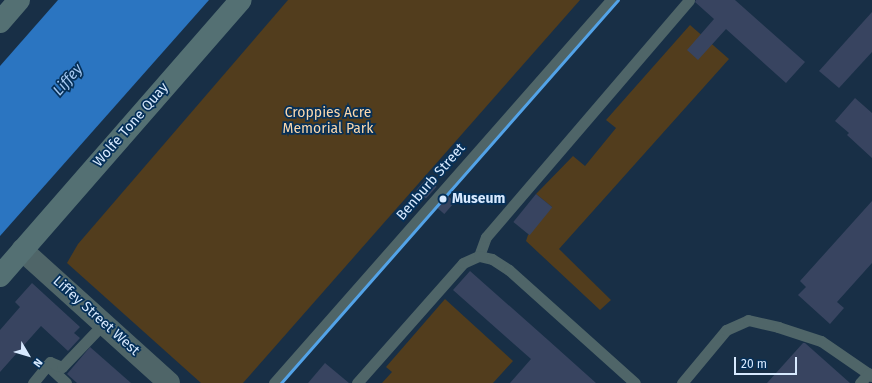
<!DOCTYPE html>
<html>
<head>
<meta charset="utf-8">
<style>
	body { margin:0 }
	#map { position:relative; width:872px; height:383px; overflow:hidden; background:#182f46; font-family:"Fira Sans",sans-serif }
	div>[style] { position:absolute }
	.green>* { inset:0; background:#523d1d }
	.water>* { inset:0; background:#2b75c1 }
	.building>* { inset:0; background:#384460; transform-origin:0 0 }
	.service>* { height:11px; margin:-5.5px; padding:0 5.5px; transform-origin:5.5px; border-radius:5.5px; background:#4f6568 }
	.minor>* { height:22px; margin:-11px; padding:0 11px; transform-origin:11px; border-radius:11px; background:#4f6568 }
	.secondary>* { height:22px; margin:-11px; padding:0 11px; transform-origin:11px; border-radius:11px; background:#547073 }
	.tram-1>* { height:3px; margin:-1.5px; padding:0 1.5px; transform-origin:1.5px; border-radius:1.5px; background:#53a3e8 }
	.dots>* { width:11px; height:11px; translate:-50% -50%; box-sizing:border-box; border:2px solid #053059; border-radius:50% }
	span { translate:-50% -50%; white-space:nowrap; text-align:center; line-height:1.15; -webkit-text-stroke:3.5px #053059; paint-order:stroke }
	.park-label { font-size:14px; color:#fcd8ac }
	.street-label { font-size:14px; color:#d7e9fe }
	.stop-label { font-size:14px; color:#d7e9fe; font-weight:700 }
	.left { translate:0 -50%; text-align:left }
	.water-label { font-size:15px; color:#a5c9f2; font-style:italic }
	.north { position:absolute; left:8px; top:335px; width:40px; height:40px; -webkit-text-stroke:3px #053059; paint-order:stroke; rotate:128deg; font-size:11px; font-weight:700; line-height:16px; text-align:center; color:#d7e9fe }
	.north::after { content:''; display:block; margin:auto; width:14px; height:18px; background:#d7e9fe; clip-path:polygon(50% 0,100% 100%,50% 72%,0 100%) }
	.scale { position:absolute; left:734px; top:357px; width:63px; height:18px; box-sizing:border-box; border:2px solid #d7e9fe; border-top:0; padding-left:5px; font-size:12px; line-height:14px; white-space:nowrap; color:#d7e9fe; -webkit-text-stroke:3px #053059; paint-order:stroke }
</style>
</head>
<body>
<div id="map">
	<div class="green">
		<div style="clip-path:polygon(288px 0,580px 0,243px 383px,201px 383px,67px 263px,78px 244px)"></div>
		<div style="clip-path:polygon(690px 25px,729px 59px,559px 249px,611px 300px,600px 310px,526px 241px,528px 235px,552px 207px,536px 194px,573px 156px,585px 166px,616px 128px,606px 120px)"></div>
		<div style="clip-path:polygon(445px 299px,513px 361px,493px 383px,382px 383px,392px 372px,386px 367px)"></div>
	</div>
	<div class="water">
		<div style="clip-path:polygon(58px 0,209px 0,0 236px,0 66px)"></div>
	</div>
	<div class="building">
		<div style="clip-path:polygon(696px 0,735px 0,805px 62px,786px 83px,726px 29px,698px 60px,687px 50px,714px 19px,695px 2px)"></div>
		<div style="clip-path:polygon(872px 12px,872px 52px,839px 88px,819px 71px)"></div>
		<div style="clip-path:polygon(855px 98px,872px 113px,872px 158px,847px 135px,849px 133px,835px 121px)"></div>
		<div style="left:427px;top:178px;width:13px;height:16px;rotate:42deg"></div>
		<div style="left:536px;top:194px;width:21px;height:36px;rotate:39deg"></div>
		<div style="left:448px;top:196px;width:9px;height:16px;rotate:41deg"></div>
		<div style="clip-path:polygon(872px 201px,872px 263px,837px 302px,844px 308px,830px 324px,798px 295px,806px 287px,800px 281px)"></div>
		<div style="clip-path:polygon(470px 271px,548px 340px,596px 383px,510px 383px,531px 359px,453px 290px)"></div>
		<div style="clip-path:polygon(32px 283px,80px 327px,74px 333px,80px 338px,68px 351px,41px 326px,0 372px,0 330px,20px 307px,15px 302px)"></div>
		<div style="clip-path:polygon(803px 343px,805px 343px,850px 383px,767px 383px)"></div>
		<div style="clip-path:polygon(90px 347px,131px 383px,77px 383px,67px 374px)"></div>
		<div style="clip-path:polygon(325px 363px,349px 383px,308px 383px)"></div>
	</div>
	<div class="service">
		<div style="left:479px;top:256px;width:20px;rotate:-70deg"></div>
		<div style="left:486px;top:237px;width:312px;rotate:-49.4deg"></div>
		<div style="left:47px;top:365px;width:26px;rotate:43deg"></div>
		<div style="left:33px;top:383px;width:27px;rotate:-51deg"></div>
		<div style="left:50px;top:362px;width:13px;rotate:23deg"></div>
		<div style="left:62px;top:367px;width:61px;rotate:-46.3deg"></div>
		<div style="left:274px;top:383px;width:510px;rotate:-48.66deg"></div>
		<div style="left:357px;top:383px;width:160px;rotate:-48.5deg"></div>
		<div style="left:463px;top:263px;width:17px;rotate:-24deg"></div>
		<div style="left:479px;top:256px;width:13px;rotate:13deg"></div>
		<div style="left:492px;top:259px;width:20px;rotate:33deg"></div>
		<div style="left:509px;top:270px;width:169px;rotate:41.9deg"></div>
		<div style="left:682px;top:383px;width:69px;rotate:-50.3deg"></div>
		<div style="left:726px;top:330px;width:24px;rotate:-24deg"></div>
		<div style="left:748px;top:320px;width:31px;rotate:13deg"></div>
		<div style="left:778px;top:327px;width:45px;rotate:18deg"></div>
		<div style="left:821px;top:341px;width:62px;rotate:34.5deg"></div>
		<div style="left:860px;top:383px;width:13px;rotate:-48deg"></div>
	</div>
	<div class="minor">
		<div style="left:22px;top:250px;width:198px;rotate:42.1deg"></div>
	</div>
	<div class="secondary">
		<div style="left:0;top:22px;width:29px;rotate:-49deg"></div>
		<div style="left:0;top:276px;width:366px;rotate:-48.9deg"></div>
	</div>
	<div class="tram-1">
		<div style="left:281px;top:383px;width:510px;rotate:-48.66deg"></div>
	</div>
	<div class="dots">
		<div style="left:443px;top:199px;background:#d7e9fe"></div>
	</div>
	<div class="park-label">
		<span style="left:328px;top:121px">Croppies Acre<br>Memorial Park</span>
	</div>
	<div class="street-label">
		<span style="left:131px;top:125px;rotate:-49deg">Wolfe Tone Quay</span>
		<span style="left:431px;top:182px;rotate:-49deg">Benburb Street</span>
		<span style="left:96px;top:316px;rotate:42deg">Liffey Street West</span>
	</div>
	<div class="stop-label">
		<span class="left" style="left:452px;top:199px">Museum</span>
	</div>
	<div class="water-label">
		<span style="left:68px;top:80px;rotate:-49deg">Liffey</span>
	</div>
	<div class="north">N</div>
	<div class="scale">20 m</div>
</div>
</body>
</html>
